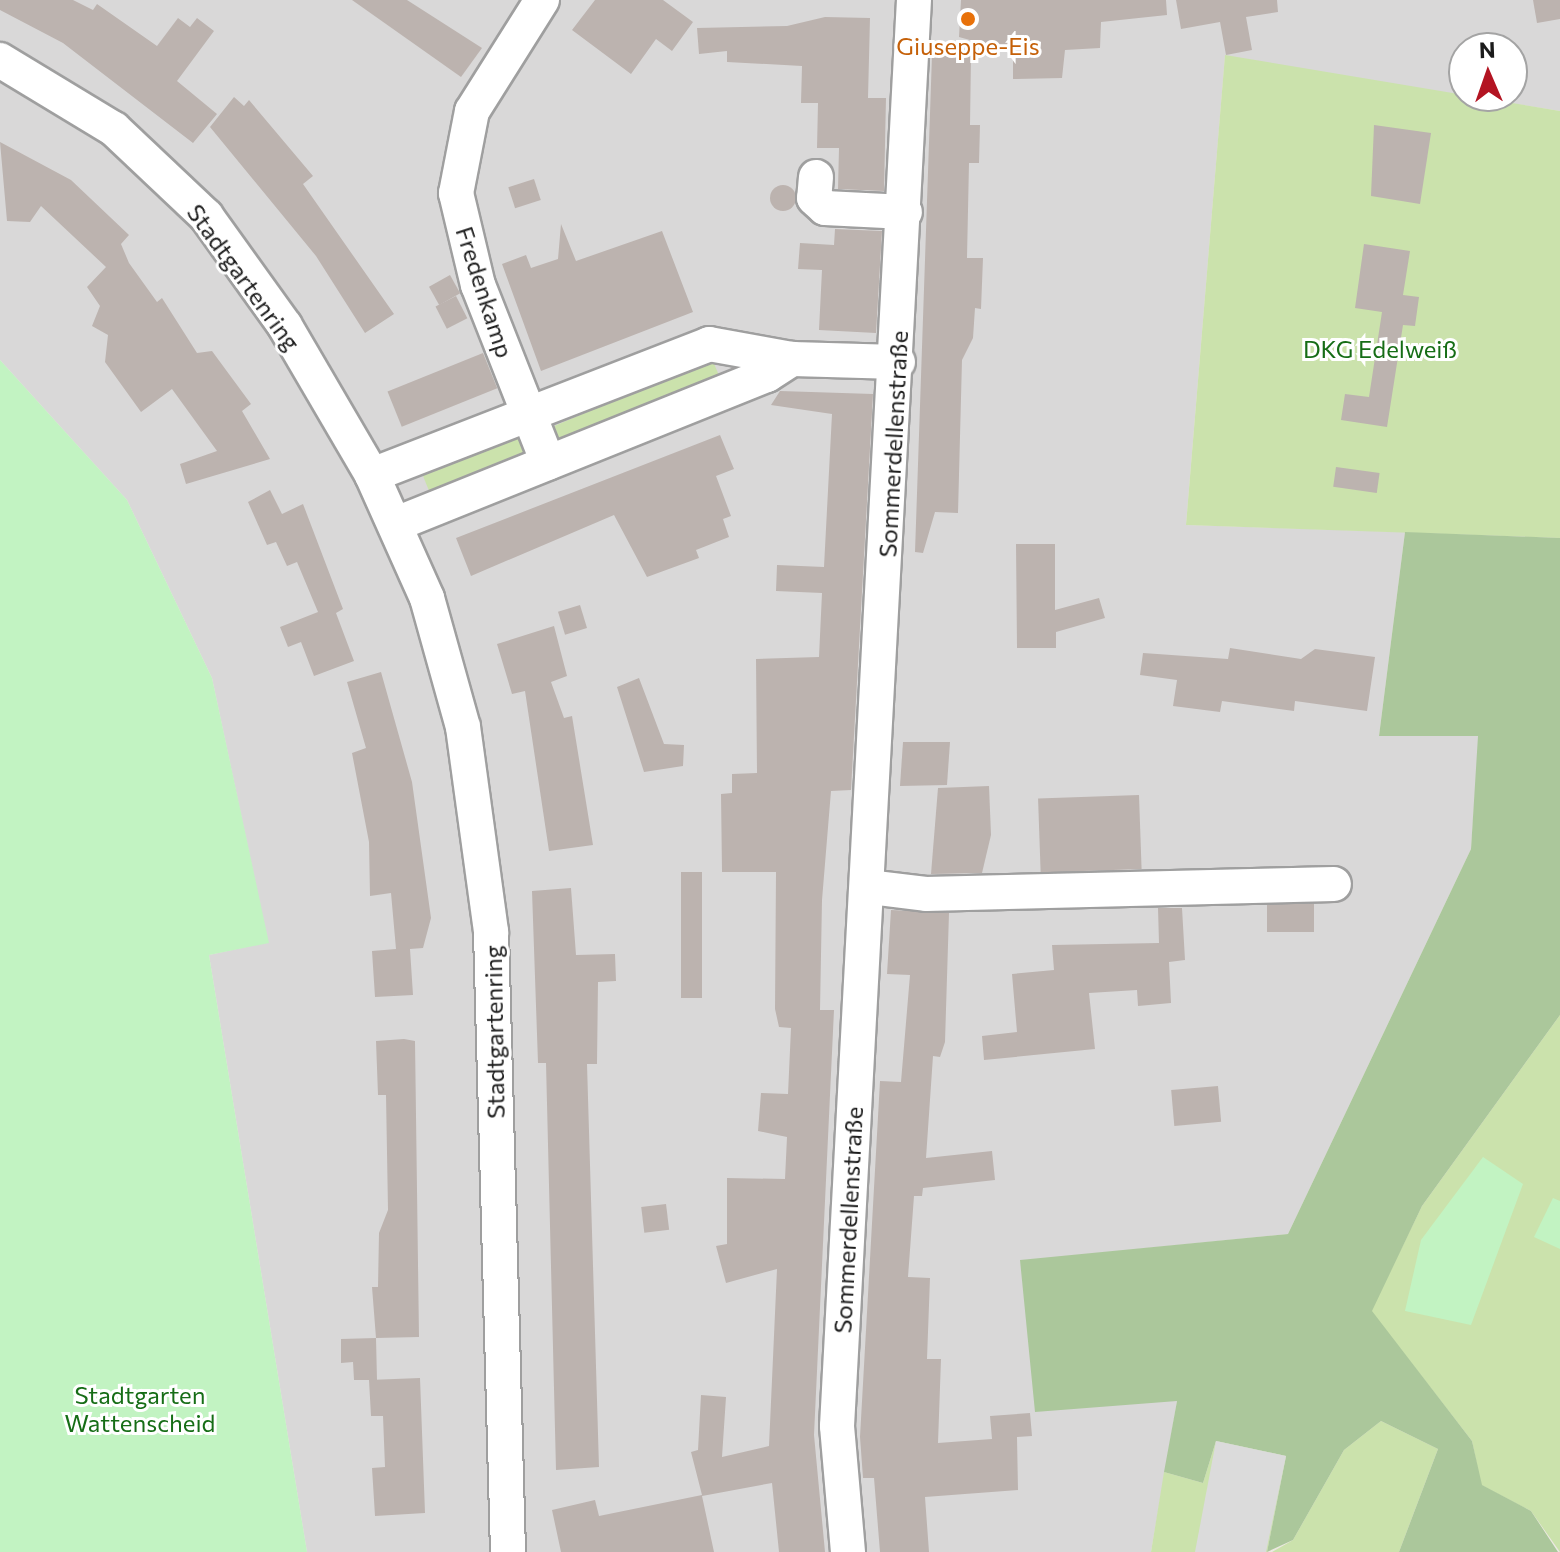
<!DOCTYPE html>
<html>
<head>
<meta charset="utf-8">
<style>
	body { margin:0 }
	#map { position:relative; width:1560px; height:1552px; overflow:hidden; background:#ece8e2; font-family:Commissioner,sans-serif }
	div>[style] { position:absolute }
	.residential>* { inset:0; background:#d9d8d8 }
	.grass>* { inset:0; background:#cbe2ac; transform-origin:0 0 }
	.forest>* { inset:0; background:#abc79b }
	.park>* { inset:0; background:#c2f3c2 }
	.parking>* { inset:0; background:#dbdbdb }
	.building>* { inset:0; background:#bcb3af; transform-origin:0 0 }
	.round { border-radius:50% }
	.roads { filter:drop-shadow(2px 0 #9f9f9f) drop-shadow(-2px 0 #9f9f9f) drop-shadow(0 2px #9f9f9f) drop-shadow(0 -2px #9f9f9f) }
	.minor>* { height:34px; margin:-17px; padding:0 17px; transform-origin:17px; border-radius:17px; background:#fff }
	.dots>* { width:22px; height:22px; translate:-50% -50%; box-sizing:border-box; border:4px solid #fff; border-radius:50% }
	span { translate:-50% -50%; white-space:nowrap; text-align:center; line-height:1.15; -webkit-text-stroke:6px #fff; paint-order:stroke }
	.food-label { font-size:24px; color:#c56008 }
	.street-label { font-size:24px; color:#1b1b1b }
	.park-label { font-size:24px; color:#166d16 }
	.north { position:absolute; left:1448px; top:32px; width:80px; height:80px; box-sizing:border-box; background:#fff; border:2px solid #a4a4a4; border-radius:50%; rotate:358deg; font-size:22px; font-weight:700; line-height:32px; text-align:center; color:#1b1b1b }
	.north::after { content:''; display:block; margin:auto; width:28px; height:36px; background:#b31422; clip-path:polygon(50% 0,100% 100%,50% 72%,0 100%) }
</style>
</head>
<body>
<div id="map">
	<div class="residential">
		<div style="clip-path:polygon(0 0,1560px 0,1560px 111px,1466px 96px,1512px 96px,1512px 48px,1464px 48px,1464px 96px,1225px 56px,1186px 525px,1405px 532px,1379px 736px,1479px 736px,1471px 849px,1288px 1234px,1020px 1261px,1177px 1401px,1151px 1552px,307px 1552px,209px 955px,268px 942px,212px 678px,127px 500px,0 360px)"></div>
	</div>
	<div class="grass">
		<div style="clip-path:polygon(1225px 55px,1560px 111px,1560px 538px,1186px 525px)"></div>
		<div style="left:712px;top:359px;width:21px;height:174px;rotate:67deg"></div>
		<div style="left:517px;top:431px;width:22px;height:104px;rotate:68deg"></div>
		<div style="clip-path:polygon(1560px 1015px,1560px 1552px,1531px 1511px,1481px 1485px,1472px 1441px,1371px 1311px,1422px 1206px)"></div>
		<div style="clip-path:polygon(1381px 1421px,1438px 1449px,1399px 1552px,1272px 1552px,1293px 1540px,1344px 1450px)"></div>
		<div style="clip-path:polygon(1216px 1441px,1286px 1456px,1267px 1552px,1151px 1552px,1164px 1472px,1203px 1483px)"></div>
	</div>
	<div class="forest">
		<div style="clip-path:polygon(1405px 532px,1560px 538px,1560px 1015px,1422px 1206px,1372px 1311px,1472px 1441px,1482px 1485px,1531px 1511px,1558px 1552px,1399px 1552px,1438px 1449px,1381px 1421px,1344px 1450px,1293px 1540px,1267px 1552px,1286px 1456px,1216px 1441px,1203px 1483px,1164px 1472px,1177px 1401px,1035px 1412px,1020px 1260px,1288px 1234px,1471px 849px,1478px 736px,1379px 736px)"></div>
	</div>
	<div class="park">
		<div style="clip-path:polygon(0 360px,127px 500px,212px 678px,269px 943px,209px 955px,307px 1552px,0 1552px)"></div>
		<div style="clip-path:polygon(1483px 1157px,1523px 1184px,1471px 1325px,1405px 1311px,1421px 1240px)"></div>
		<div style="clip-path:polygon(1553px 1198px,1560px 1201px,1560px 1249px,1534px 1237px)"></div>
	</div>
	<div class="parking">
		<div style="clip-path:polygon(1216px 1441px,1286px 1456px,1266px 1552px,1195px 1552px)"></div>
	</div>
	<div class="building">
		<div style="clip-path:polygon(0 0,73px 0,93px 10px,97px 4px,157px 46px,178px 18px,190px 27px,197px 18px,214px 31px,177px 81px,217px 114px,193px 143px,63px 43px,0 10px)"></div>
		<div style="clip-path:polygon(352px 0,407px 0,482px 48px,461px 77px)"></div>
		<div style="clip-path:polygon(595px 0,663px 0,693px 22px,672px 51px,656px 39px,631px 74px,572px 30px)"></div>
		<div style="clip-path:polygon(961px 0,1166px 0,1167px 15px,1101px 22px,1100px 48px,1065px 50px,1062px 78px,1013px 79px,1013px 52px,959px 37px)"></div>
		<div style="clip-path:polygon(1176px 0,1277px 0,1278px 12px,1246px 17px,1252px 50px,1226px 55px,1220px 22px,1181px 29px)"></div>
		<div style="clip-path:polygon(1533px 0,1560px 0,1560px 19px,1537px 23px)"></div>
		<div style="clip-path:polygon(825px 17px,870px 18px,868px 98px,886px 98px,884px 191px,838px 189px,839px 148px,817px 148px,818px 103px,801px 103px,802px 66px,727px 62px,727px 51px,699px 54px,697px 28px,787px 26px)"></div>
		<div style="clip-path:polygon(932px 55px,971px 56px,970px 125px,980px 125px,979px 163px,969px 163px,967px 258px,983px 258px,981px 309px,975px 308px,973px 338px,962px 360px,958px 513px,935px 512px,923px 553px,915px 552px)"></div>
		<div style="clip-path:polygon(234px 97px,244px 106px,249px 100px,313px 176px,303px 184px,394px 314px,365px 333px,316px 256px,210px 127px)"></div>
		<div style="clip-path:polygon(1374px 125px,1431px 133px,1420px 204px,1371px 196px)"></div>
		<div style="clip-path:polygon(0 142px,71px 180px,129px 235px,121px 244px,129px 263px,157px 302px,162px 298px,197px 353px,212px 351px,251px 404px,242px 411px,270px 459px,186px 484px,180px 464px,217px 451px,172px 389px,141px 412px,105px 362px,108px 335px,92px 326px,100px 306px,87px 287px,106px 267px,41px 206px,30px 222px,7px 221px)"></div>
		<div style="left:534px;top:179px;width:22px;height:27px;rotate:72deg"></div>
		<div class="round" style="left:770px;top:185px;width:26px;height:26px"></div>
		<div style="clip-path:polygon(561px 224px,576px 261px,662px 231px,693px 312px,541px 371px,502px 264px,526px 255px,531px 268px,558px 259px)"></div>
		<div style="clip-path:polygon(835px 229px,882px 231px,876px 333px,819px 330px,822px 270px,798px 269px,800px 243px,834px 245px)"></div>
		<div style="clip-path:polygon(1364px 244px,1410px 251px,1403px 295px,1419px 297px,1415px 326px,1403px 325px,1387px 427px,1341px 420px,1345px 394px,1369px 397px,1382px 312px,1355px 308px)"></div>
		<div style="left:450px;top:275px;width:21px;height:24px;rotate:61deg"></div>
		<div style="left:456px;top:296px;width:25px;height:23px;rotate:63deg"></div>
		<div style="left:483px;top:353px;width:38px;height:103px;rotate:68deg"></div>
		<div style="clip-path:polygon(780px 391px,873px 394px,851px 790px,831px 791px,822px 900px,820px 1010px,834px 1010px,814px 1435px,825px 1552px,779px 1552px,772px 1483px,702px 1496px,714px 1552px,561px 1552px,552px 1510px,595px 1500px,599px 1516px,702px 1495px,691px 1452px,698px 1450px,701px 1395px,726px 1397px,722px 1457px,769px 1446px,777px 1269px,726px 1283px,716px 1246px,727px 1244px,727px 1178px,785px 1179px,787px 1137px,758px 1131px,761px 1093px,788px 1094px,791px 1028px,779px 1027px,775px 1009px,776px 872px,722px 872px,721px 794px,732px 793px,732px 774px,757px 773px,756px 659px,819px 657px,822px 593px,776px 591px,777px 565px,824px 567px,832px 414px,771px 405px)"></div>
		<div style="clip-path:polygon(720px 435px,734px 469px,716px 476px,731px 516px,723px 519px,729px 537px,696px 550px,699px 558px,647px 577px,614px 515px,471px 576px,456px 538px)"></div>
		<div style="left:1336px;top:467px;width:44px;height:20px;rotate:8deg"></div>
		<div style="clip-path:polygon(270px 490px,282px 514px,303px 504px,343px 609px,336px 613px,354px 661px,314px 676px,301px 642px,288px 647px,280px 627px,318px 612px,297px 562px,287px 566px,276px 542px,267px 545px,248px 502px)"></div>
		<div style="clip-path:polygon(1016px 544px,1055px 544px,1055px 610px,1099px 598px,1105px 618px,1056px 632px,1056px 648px,1017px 648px)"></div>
		<div style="left:580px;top:605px;width:24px;height:23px;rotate:73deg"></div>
		<div style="clip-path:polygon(554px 626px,567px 676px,551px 682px,564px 718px,572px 716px,593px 845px,549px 851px,525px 691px,512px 694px,497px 644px)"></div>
		<div style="clip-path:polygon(1230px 648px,1301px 659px,1315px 649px,1375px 657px,1367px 711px,1295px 701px,1294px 711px,1222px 701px,1220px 712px,1173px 706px,1177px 680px,1140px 675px,1143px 653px,1228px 659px)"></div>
		<div style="clip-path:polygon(381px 672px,412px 782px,431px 918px,423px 948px,410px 949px,413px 995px,375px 997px,372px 951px,396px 949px,391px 893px,370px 896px,369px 842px,352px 753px,366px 748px,347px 682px)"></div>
		<div style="clip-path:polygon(639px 678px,664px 744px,684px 745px,683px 766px,644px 772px,617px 687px)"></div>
		<div style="clip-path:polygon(903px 742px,950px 742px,947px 785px,900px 786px)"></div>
		<div style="clip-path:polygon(989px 786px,991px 835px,982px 873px,931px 874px,938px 788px)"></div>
		<div style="left:1139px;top:795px;width:74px;height:101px;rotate:88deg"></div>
		<div style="left:681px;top:872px;width:21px;height:126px"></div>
		<div style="clip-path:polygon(571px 888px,576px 955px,615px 954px,616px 981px,598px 982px,597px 1064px,587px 1064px,599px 1467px,556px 1470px,546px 1063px,538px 1063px,532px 891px)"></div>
		<div style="left:1314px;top:904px;width:28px;height:47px;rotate:90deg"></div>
		<div style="clip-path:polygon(1158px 908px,1182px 908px,1185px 960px,1169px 962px,1171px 1003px,1138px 1006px,1137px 990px,1089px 993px,1095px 1049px,984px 1060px,982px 1036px,1017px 1032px,1012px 974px,1054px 970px,1052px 945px,1159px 943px)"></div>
		<div style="clip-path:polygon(891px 910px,949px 913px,945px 1042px,940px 1057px,933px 1056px,926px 1158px,992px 1151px,995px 1180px,923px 1188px,922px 1196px,914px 1196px,908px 1277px,930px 1278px,927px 1359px,941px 1359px,938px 1443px,992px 1439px,990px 1416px,1030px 1413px,1032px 1436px,1017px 1437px,1018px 1490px,925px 1497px,929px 1552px,880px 1552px,874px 1478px,863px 1478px,860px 1437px,880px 1081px,901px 1082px,910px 975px,887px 974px)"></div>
		<div style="clip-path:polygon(404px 1039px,415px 1041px,419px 1337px,376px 1338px,377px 1380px,354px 1380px,353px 1362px,341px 1363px,341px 1339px,376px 1338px,372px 1287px,378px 1287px,379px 1233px,388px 1210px,386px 1095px,378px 1095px,376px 1041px)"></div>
		<div style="left:1218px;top:1086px;width:36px;height:47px;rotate:85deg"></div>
		<div style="left:666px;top:1204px;width:26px;height:25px;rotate:83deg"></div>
		<div style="clip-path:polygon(420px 1378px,425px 1513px,375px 1516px,372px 1468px,385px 1467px,383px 1416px,371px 1416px,369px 1380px)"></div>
	</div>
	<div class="roads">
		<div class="minor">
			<div style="left:542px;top:0;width:131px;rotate:122.2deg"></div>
			<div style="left:472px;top:111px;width:84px;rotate:101deg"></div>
			<div style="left:456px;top:193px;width:95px;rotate:76.6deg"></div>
			<div style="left:478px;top:285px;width:191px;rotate:68.5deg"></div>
			<div style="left:0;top:60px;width:133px;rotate:31.2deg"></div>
			<div style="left:114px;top:129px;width:127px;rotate:43.4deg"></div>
			<div style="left:206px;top:216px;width:135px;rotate:54.3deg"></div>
			<div style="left:285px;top:326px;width:173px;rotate:59.7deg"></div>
			<div style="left:372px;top:475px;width:135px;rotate:65.9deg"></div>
			<div style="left:427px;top:598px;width:134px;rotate:74.4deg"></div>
			<div style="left:463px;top:727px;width:207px;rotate:82.2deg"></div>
			<div style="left:491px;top:932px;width:620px;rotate:88.43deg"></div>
			<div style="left:816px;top:177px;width:21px;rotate:95deg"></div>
			<div style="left:814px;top:198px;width:15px;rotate:42deg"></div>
			<div style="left:825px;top:208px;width:80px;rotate:2.9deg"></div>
			<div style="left:372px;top:475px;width:362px;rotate:-21.2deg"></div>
			<div style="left:709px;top:344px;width:84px;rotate:10.2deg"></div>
			<div style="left:792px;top:359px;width:106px;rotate:1.6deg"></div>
			<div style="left:396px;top:524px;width:400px;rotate:-21.9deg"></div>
			<div style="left:767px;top:375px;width:30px;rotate:-33deg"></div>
			<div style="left:869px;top:887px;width:57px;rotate:7deg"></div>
			<div style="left:926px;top:894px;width:408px;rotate:-1.4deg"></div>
			<div style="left:848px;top:1552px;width:126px;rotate:-95deg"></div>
			<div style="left:837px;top:1426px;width:1428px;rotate:-86.91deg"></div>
		</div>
	</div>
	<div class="dots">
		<div style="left:968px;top:19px;background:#e8710a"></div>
	</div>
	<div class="food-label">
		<span style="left:968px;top:46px">Giuseppe-Eis</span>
	</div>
	<div class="street-label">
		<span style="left:244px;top:277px;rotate:54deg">Stadtgartenring</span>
		<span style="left:485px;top:292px;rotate:72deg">Fredenkamp</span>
		<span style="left:893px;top:444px;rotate:-87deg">Sommerdellenstraße</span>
		<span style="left:494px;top:1032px;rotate:-91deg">Stadtgartenring</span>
		<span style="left:848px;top:1220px;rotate:-87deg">Sommerdellenstraße</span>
	</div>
	<div class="park-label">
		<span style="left:1380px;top:349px">DKG Edelweiß</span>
		<span style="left:140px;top:1409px">Stadtgarten<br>Wattenscheid</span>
	</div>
	<div class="north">N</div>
</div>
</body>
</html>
